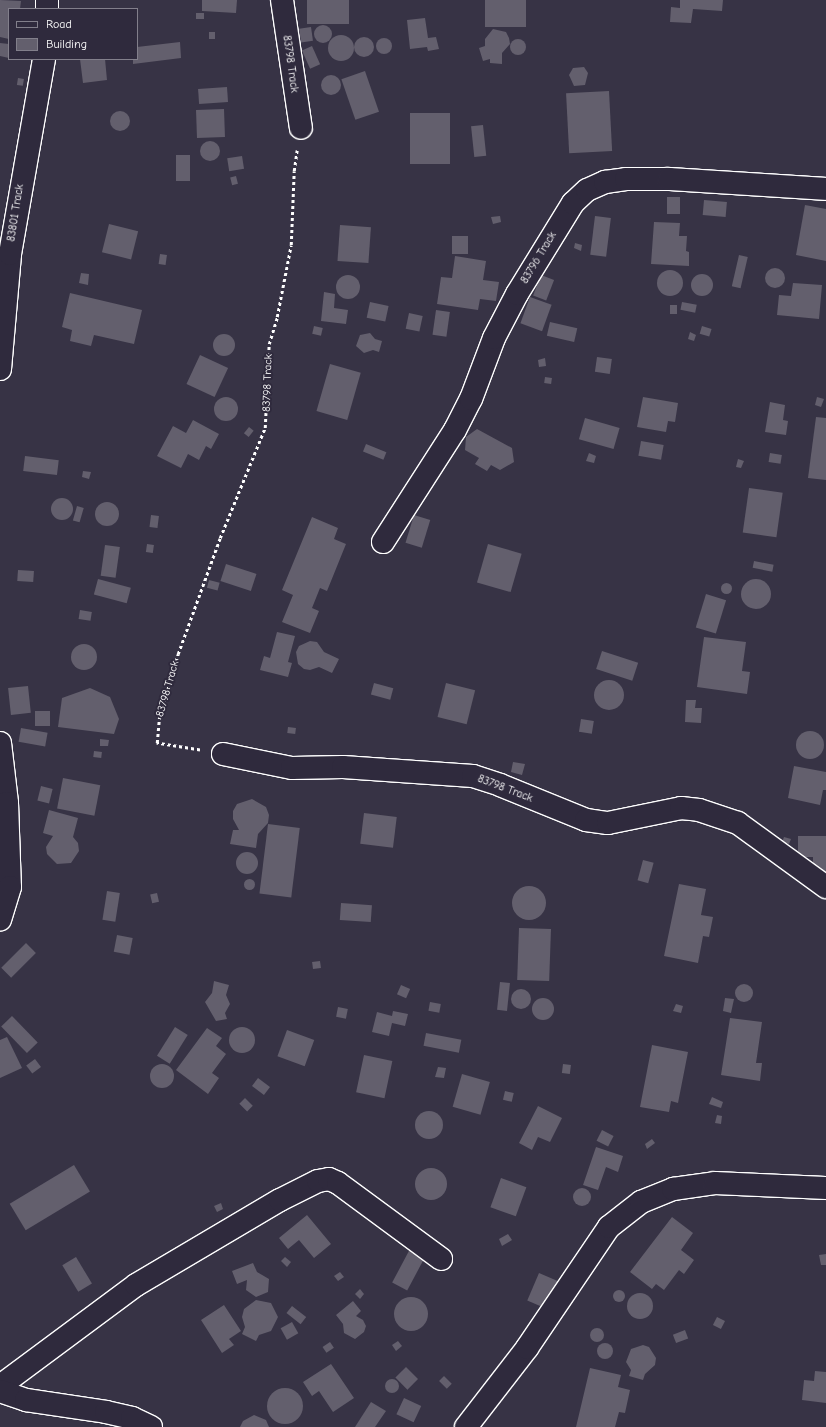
<!DOCTYPE html>
<html>
<head>
<meta charset="utf-8">
<style>
	body { margin:0 }
	#map { position:relative; width:826px; height:1427px; overflow:hidden; background:#373345; font-family:"Comic Neue",sans-serif }
	div>[style] { position:absolute }
	.building>* { inset:0; background:#635f6d; transform-origin:0 0 }
	.round { border-radius:50% }
	.path>* { height:2.5px; margin-top:-1.25px; transform-origin:0; background:repeating-linear-gradient(90deg,#fff 0 3px,transparent 0 6px) }
	.roads { filter:drop-shadow(1px 0 #fff) drop-shadow(-1px 0 #fff) drop-shadow(0 1px #fff) drop-shadow(0 -1px #fff) }
	.street>* { height:22px; margin:-11px; padding:0 11px; transform-origin:11px; border-radius:11px; background:#2f2a3d }
	span { translate:-50% -50%; white-space:nowrap; text-align:center; line-height:1.15; -webkit-text-stroke:4px #2f2a3d; paint-order:stroke }
	.street-label { font-size:11px; color:#fff }
	.legend { position:absolute; left:8px; top:8px; width:130px; height:52px; box-sizing:border-box; background:#2f2a3d; border:1px solid #827f8b; margin:0; padding:5px 7px; list-style:none; font-size:12px; color:#fff }
	.legend li { display:flex; align-items:center; gap:8px; height:20px }
	.legend b { width:20px; border:1px solid #827f8b }
</style>
</head>
<body>
<div id="map">
	<div class="building">
		<div style="clip-path:polygon(0 0,21px 1px,20px 9px,9px 9px,9px 39px,0 37px)"></div>
		<div style="clip-path:polygon(202px 0,237px 0,236px 13px,202px 11px)"></div>
		<div style="left:307px;top:0;width:42px;height:24px"></div>
		<div style="left:485px;top:0;width:41px;height:27px"></div>
		<div style="clip-path:polygon(680px 0,723px 0,722px 11px,693px 9px,691px 23px,670px 22px,671px 7px,680px 8px)"></div>
		<div style="left:196px;top:13px;width:8px;height:6px"></div>
		<div style="clip-path:polygon(425px 18px,428px 38px,436px 37px,439px 49px,428px 51px,427px 47px,410px 49px,407px 20px)"></div>
		<div class="round" style="left:314px;top:25px;width:18px;height:18px"></div>
		<div style="left:311px;top:27px;width:14px;height:12px;rotate:82deg"></div>
		<div style="clip-path:polygon(493px 29px,506px 32px,509px 38px,510px 44px,502px 53px,502px 64px,490px 63px,490px 59px,483px 61px,479px 48px,485px 46px,485px 39px)"></div>
		<div style="left:209px;top:32px;width:6px;height:7px"></div>
		<div class="round" style="left:328px;top:35px;width:26px;height:26px"></div>
		<div class="round" style="left:354px;top:37px;width:20px;height:20px"></div>
		<div class="round" style="left:376px;top:38px;width:16px;height:16px"></div>
		<div class="round" style="left:510px;top:39px;width:16px;height:16px"></div>
		<div style="clip-path:polygon(180px 42px,181px 58px,133px 64px,133px 59px,137px 59px,137px 47px)"></div>
		<div style="clip-path:polygon(0 43px,9px 44px,9px 58px,0 56px)"></div>
		<div style="left:312px;top:46px;width:20px;height:11px;rotate:66deg"></div>
		<div style="clip-path:polygon(80px 59px,105px 59px,107px 80px,83px 83px)"></div>
		<div style="clip-path:polygon(584px 67px,588px 73px,585px 85px,574px 86px,569px 75px,573px 68px)"></div>
		<div style="left:365px;top:71px;width:43px;height:25px;rotate:71deg"></div>
		<div class="round" style="left:321px;top:75px;width:20px;height:20px"></div>
		<div style="left:18px;top:78px;width:6px;height:7px;rotate:9deg"></div>
		<div style="left:227px;top:87px;width:15px;height:29px;rotate:86deg"></div>
		<div style="left:609px;top:91px;width:60px;height:43px;rotate:87deg"></div>
		<div style="left:224px;top:109px;width:28px;height:28px;rotate:88deg"></div>
		<div class="round" style="left:110px;top:111px;width:20px;height:20px"></div>
		<div style="left:410px;top:113px;width:40px;height:51px"></div>
		<div style="left:483px;top:125px;width:31px;height:12px;rotate:84deg"></div>
		<div class="round" style="left:200px;top:141px;width:20px;height:20px"></div>
		<div style="left:176px;top:155px;width:14px;height:26px"></div>
		<div style="left:242px;top:156px;width:13px;height:15px;rotate:81deg"></div>
		<div style="left:236px;top:176px;width:8px;height:6px;rotate:76deg"></div>
		<div style="left:667px;top:197px;width:13px;height:17px"></div>
		<div style="left:704px;top:200px;width:23px;height:15px;rotate:5deg"></div>
		<div style="clip-path:polygon(805px 205px,826px 209px,826px 261px,796px 255px)"></div>
		<div style="clip-path:polygon(500px 216px,501px 222px,493px 224px,491px 217px)"></div>
		<div style="left:595px;top:216px;width:16px;height:39px;rotate:7deg"></div>
		<div style="clip-path:polygon(654px 222px,680px 223px,679px 236px,687px 236px,686px 251px,689px 252px,689px 266px,651px 264px)"></div>
		<div style="left:109px;top:224px;width:30px;height:29px;rotate:14deg"></div>
		<div style="left:340px;top:225px;width:31px;height:36px;rotate:4deg"></div>
		<div style="left:452px;top:236px;width:16px;height:18px"></div>
		<div style="clip-path:polygon(575px 243px,582px 245px,581px 251px,574px 248px)"></div>
		<div style="left:160px;top:254px;width:7px;height:10px;rotate:8deg"></div>
		<div style="left:739px;top:255px;width:9px;height:32px;rotate:13deg"></div>
		<div style="clip-path:polygon(455px 256px,486px 261px,483px 280px,499px 282px,496px 301px,480px 299px,478px 310px,437px 304px,441px 277px,452px 278px)"></div>
		<div class="round" style="left:765px;top:268px;width:20px;height:20px"></div>
		<div class="round" style="left:657px;top:270px;width:26px;height:26px"></div>
		<div style="clip-path:polygon(81px 273px,89px 274px,88px 285px,79px 283px)"></div>
		<div class="round" style="left:691px;top:274px;width:22px;height:22px"></div>
		<div class="round" style="left:336px;top:275px;width:24px;height:24px"></div>
		<div style="left:541px;top:275px;width:14px;height:22px;rotate:21deg"></div>
		<div style="clip-path:polygon(793px 283px,822px 285px,819px 319px,777px 315px,779px 295px,791px 296px)"></div>
		<div style="clip-path:polygon(324px 292px,335px 294px,334px 308px,348px 310px,346px 324px,321px 321px)"></div>
		<div style="clip-path:polygon(70px 293px,142px 310px,134px 344px,94px 335px,91px 346px,70px 341px,72px 330px,62px 327px)"></div>
		<div style="left:530px;top:297px;width:23px;height:28px;rotate:20deg"></div>
		<div style="left:370px;top:302px;width:19px;height:16px;rotate:12deg"></div>
		<div style="left:682px;top:302px;width:15px;height:8px;rotate:11deg"></div>
		<div style="left:670px;top:305px;width:7px;height:9px"></div>
		<div style="left:436px;top:310px;width:14px;height:25px;rotate:8deg"></div>
		<div style="left:409px;top:313px;width:14px;height:16px;rotate:12deg"></div>
		<div style="left:550px;top:322px;width:28px;height:14px;rotate:13deg"></div>
		<div style="left:314px;top:326px;width:9px;height:8px;rotate:13deg"></div>
		<div style="left:702px;top:326px;width:10px;height:8px;rotate:17deg"></div>
		<div style="clip-path:polygon(690px 332px,696px 335px,694px 341px,688px 339px)"></div>
		<div style="clip-path:polygon(370px 333px,375px 339px,382px 341px,379px 352px,373px 350px,364px 353px,356px 346px,360px 335px)"></div>
		<div class="round" style="left:213px;top:334px;width:22px;height:22px"></div>
		<div style="left:200px;top:355px;width:31px;height:32px;rotate:25deg"></div>
		<div style="left:597px;top:357px;width:15px;height:15px;rotate:8deg"></div>
		<div style="clip-path:polygon(545px 358px,546px 366px,539px 367px,538px 360px)"></div>
		<div style="left:330px;top:364px;width:32px;height:49px;rotate:16deg"></div>
		<div style="left:545px;top:377px;width:7px;height:6px;rotate:8deg"></div>
		<div class="round" style="left:214px;top:397px;width:24px;height:24px"></div>
		<div style="clip-path:polygon(643px 397px,678px 403px,675px 422px,668px 421px,666px 432px,637px 427px)"></div>
		<div style="clip-path:polygon(817px 397px,824px 399px,821px 407px,815px 405px)"></div>
		<div style="clip-path:polygon(770px 402px,785px 405px,783px 420px,788px 421px,786px 435px,765px 432px)"></div>
		<div style="clip-path:polygon(816px 417px,826px 418px,826px 480px,808px 478px)"></div>
		<div style="left:585px;top:418px;width:36px;height:22px;rotate:16deg"></div>
		<div style="clip-path:polygon(193px 420px,219px 434px,211px 449px,206px 446px,199px 460px,188px 454px,181px 468px,157px 456px,173px 426px,186px 433px)"></div>
		<div style="left:249px;top:427px;width:6px;height:8px;rotate:39deg"></div>
		<div style="clip-path:polygon(477px 429px,512px 448px,514px 462px,500px 470px,491px 465px,487px 471px,475px 464px,479px 458px,465px 450px,466px 437px)"></div>
		<div style="left:641px;top:441px;width:23px;height:15px;rotate:10deg"></div>
		<div style="left:366px;top:444px;width:22px;height:8px;rotate:22deg"></div>
		<div style="clip-path:polygon(589px 453px,596px 456px,594px 463px,586px 461px)"></div>
		<div style="left:770px;top:453px;width:12px;height:9px;rotate:9deg"></div>
		<div style="left:25px;top:456px;width:34px;height:15px;rotate:7deg"></div>
		<div style="clip-path:polygon(738px 459px,744px 461px,741px 468px,736px 467px)"></div>
		<div style="clip-path:polygon(83px 471px,91px 472px,89px 479px,82px 477px)"></div>
		<div style="left:749px;top:488px;width:34px;height:45px;rotate:8deg"></div>
		<div class="round" style="left:51px;top:498px;width:22px;height:22px"></div>
		<div class="round" style="left:95px;top:502px;width:24px;height:24px"></div>
		<div style="left:77px;top:506px;width:7px;height:15px;rotate:16deg"></div>
		<div style="left:151px;top:515px;width:8px;height:12px;rotate:7deg"></div>
		<div style="left:414px;top:515px;width:17px;height:29px;rotate:17deg"></div>
		<div style="clip-path:polygon(312px 517px,338px 528px,334px 539px,346px 544px,327px 591px,320px 588px,312px 608px,319px 611px,310px 633px,282px 622px,293px 595px,282px 590px)"></div>
		<div style="left:147px;top:544px;width:7px;height:8px;rotate:8deg"></div>
		<div style="left:488px;top:544px;width:35px;height:40px;rotate:16deg"></div>
		<div style="left:105px;top:545px;width:15px;height:31px;rotate:8deg"></div>
		<div style="left:754px;top:561px;width:20px;height:7px;rotate:11deg"></div>
		<div style="left:226px;top:564px;width:32px;height:18px;rotate:18deg"></div>
		<div style="left:18px;top:570px;width:16px;height:11px;rotate:4deg"></div>
		<div class="round" style="left:741px;top:579px;width:30px;height:30px"></div>
		<div style="left:98px;top:579px;width:34px;height:16px;rotate:15deg"></div>
		<div style="left:209px;top:580px;width:11px;height:8px;rotate:15deg"></div>
		<div class="round" style="left:720.5px;top:582.5px;width:11px;height:11px"></div>
		<div style="left:706px;top:594px;width:21px;height:35px;rotate:17deg"></div>
		<div style="left:80px;top:610px;width:12px;height:9px;rotate:9deg"></div>
		<div style="clip-path:polygon(277px 632px,295px 636px,288px 662px,292px 663px,288px 677px,260px 670px,264px 656px,270px 658px)"></div>
		<div style="clip-path:polygon(704px 637px,746px 642px,742px 671px,750px 672px,747px 694px,697px 687px)"></div>
		<div style="clip-path:polygon(310px 641px,317px 642px,324px 652px,339px 659px,332px 673px,319px 667px,310px 670px,304px 669px,298px 664px,296px 652px,299px 646px)"></div>
		<div class="round" style="left:71px;top:644px;width:26px;height:26px"></div>
		<div style="left:602px;top:651px;width:38px;height:19px;rotate:18deg"></div>
		<div class="round" style="left:594px;top:680px;width:30px;height:30px"></div>
		<div style="left:374px;top:683px;width:20px;height:12px;rotate:15deg"></div>
		<div style="left:446px;top:683px;width:30px;height:35px;rotate:14deg"></div>
		<div style="left:28px;top:686px;width:27px;height:20px;rotate:84deg"></div>
		<div style="clip-path:polygon(90px 688px,110px 697px,119px 719px,114px 734px,58px 727px,62px 698px)"></div>
		<div style="clip-path:polygon(686px 700px,696px 700px,695px 708px,702px 708px,701px 723px,685px 722px)"></div>
		<div style="left:35px;top:711px;width:15px;height:15px"></div>
		<div style="left:581px;top:719px;width:13px;height:13px;rotate:9deg"></div>
		<div style="left:288px;top:727px;width:8px;height:6px;rotate:7deg"></div>
		<div style="left:21px;top:728px;width:27px;height:14px;rotate:10deg"></div>
		<div class="round" style="left:796px;top:731px;width:28px;height:28px"></div>
		<div style="clip-path:polygon(100px 739px,109px 740px,108px 746px,100px 746px)"></div>
		<div style="left:94px;top:751px;width:8px;height:6px;rotate:7deg"></div>
		<div style="clip-path:polygon(513px 762px,525px 764px,522px 775px,511px 772px)"></div>
		<div style="clip-path:polygon(794px 766px,826px 772px,826px 790px,823px 790px,820px 805px,788px 798px)"></div>
		<div style="left:63px;top:778px;width:38px;height:31px;rotate:11deg"></div>
		<div style="left:41px;top:786px;width:12px;height:15px;rotate:14deg"></div>
		<div style="clip-path:polygon(252px 799px,266px 807px,269px 815px,268px 823px,258px 834px,256px 848px,230px 844px,233px 830px,239px 830px,233px 819px,233px 811px,237px 804px)"></div>
		<div style="clip-path:polygon(49px 810px,78px 818px,73px 837px,78px 843px,79px 851px,71px 863px,57px 864px,47px 854px,46px 847px,53px 836px,43px 833px)"></div>
		<div style="left:364px;top:813px;width:33px;height:31px;rotate:7deg"></div>
		<div style="left:268px;top:824px;width:32px;height:70px;rotate:7deg"></div>
		<div style="clip-path:polygon(798px 836px,826px 836px,826px 871px,813px 871px,813px 857px,798px 857px)"></div>
		<div style="clip-path:polygon(784px 837px,791px 839px,789px 844px,782px 842px)"></div>
		<div class="round" style="left:236px;top:852px;width:22px;height:22px"></div>
		<div style="left:643px;top:860px;width:11px;height:21px;rotate:15deg"></div>
		<div class="round" style="left:243.5px;top:878.5px;width:11px;height:11px"></div>
		<div style="clip-path:polygon(679px 884px,706px 889px,701px 915px,713px 917px,709px 937px,703px 936px,698px 963px,664px 956px)"></div>
		<div class="round" style="left:512px;top:886px;width:34px;height:34px"></div>
		<div style="left:107px;top:891px;width:13px;height:29px;rotate:9deg"></div>
		<div style="left:157px;top:893px;width:9px;height:7px;rotate:77deg"></div>
		<div style="left:341px;top:903px;width:31px;height:17px;rotate:4deg"></div>
		<div style="left:519px;top:928px;width:32px;height:52px;rotate:2deg"></div>
		<div style="left:117px;top:935px;width:16px;height:17px;rotate:11deg"></div>
		<div style="left:26px;top:943px;width:14px;height:35px;rotate:45deg"></div>
		<div style="left:320px;top:961px;width:7px;height:8px;rotate:82deg"></div>
		<div style="clip-path:polygon(214px 981px,229px 985px,226px 995px,230px 1004px,225px 1013px,227px 1019px,216px 1021px,205px 1002px,212px 993px)"></div>
		<div style="left:500px;top:982px;width:10px;height:28px;rotate:6deg"></div>
		<div class="round" style="left:735px;top:984px;width:18px;height:18px"></div>
		<div style="left:401px;top:985px;width:10px;height:10px;rotate:24deg"></div>
		<div class="round" style="left:511px;top:989px;width:20px;height:20px"></div>
		<div class="round" style="left:532px;top:998px;width:22px;height:22px"></div>
		<div style="clip-path:polygon(725px 998px,734px 999px,731px 1013px,723px 1011px)"></div>
		<div style="left:430px;top:1002px;width:11px;height:9px;rotate:10deg"></div>
		<div style="clip-path:polygon(676px 1004px,683px 1006px,681px 1013px,673px 1011px)"></div>
		<div style="left:338px;top:1007px;width:10px;height:10px;rotate:11deg"></div>
		<div style="clip-path:polygon(393px 1011px,408px 1014px,405px 1026px,392px 1023px,389px 1036px,372px 1032px,377px 1012px,392px 1016px)"></div>
		<div style="left:12px;top:1016px;width:37px;height:15px;rotate:46deg"></div>
		<div style="clip-path:polygon(730px 1018px,762px 1022px,756px 1063px,762px 1063px,760px 1081px,721px 1075px)"></div>
		<div class="round" style="left:229px;top:1027px;width:26px;height:26px"></div>
		<div style="left:175px;top:1027px;width:15px;height:34px;rotate:32deg"></div>
		<div style="clip-path:polygon(207px 1028px,222px 1038px,216px 1046px,226px 1054px,212px 1073px,219px 1078px,208px 1094px,176px 1070px)"></div>
		<div style="left:287px;top:1030px;width:29px;height:28px;rotate:20deg"></div>
		<div style="left:426px;top:1033px;width:36px;height:13px;rotate:11deg"></div>
		<div style="clip-path:polygon(7px 1037px,22px 1068px,0 1078px,0 1040px)"></div>
		<div style="clip-path:polygon(652px 1045px,688px 1052px,678px 1103px,671px 1101px,669px 1112px,640px 1107px)"></div>
		<div style="left:364px;top:1055px;width:29px;height:38px;rotate:12deg"></div>
		<div style="left:35px;top:1059px;width:10px;height:11px;rotate:53deg"></div>
		<div style="left:563px;top:1064px;width:8px;height:9px;rotate:7deg"></div>
		<div class="round" style="left:150px;top:1064px;width:24px;height:24px"></div>
		<div style="clip-path:polygon(438px 1067px,446px 1068px,444px 1078px,435px 1077px)"></div>
		<div style="left:462px;top:1074px;width:29px;height:34px;rotate:16deg"></div>
		<div style="left:258px;top:1078px;width:15px;height:10px;rotate:37deg"></div>
		<div style="left:505px;top:1091px;width:9px;height:9px;rotate:13deg"></div>
		<div style="clip-path:polygon(712px 1097px,723px 1102px,721px 1108px,709px 1104px)"></div>
		<div style="left:245px;top:1098px;width:11px;height:8px;rotate:45deg"></div>
		<div style="clip-path:polygon(538px 1106px,562px 1118px,550px 1142px,538px 1137px,532px 1150px,519px 1143px)"></div>
		<div class="round" style="left:415px;top:1111px;width:28px;height:28px"></div>
		<div style="clip-path:polygon(717px 1115px,722px 1116px,721px 1124px,715px 1123px)"></div>
		<div style="left:602px;top:1130px;width:13px;height:12px;rotate:27deg"></div>
		<div style="clip-path:polygon(652px 1139px,655px 1143px,647px 1149px,645px 1144px)"></div>
		<div style="clip-path:polygon(596px 1147px,623px 1156px,618px 1172px,606px 1167px,598px 1190px,583px 1185px)"></div>
		<div style="left:74px;top:1165px;width:31px;height:75px;rotate:59deg"></div>
		<div class="round" style="left:415px;top:1168px;width:32px;height:32px"></div>
		<div style="left:501px;top:1178px;width:27px;height:31px;rotate:20deg"></div>
		<div class="round" style="left:573px;top:1188px;width:18px;height:18px"></div>
		<div style="clip-path:polygon(221px 1203px,223px 1209px,217px 1212px,214px 1206px)"></div>
		<div style="clip-path:polygon(307px 1215px,331px 1244px,314px 1258px,299px 1240px,288px 1249px,279px 1238px)"></div>
		<div style="clip-path:polygon(672px 1217px,693px 1233px,681px 1250px,694px 1260px,684px 1274px,679px 1270px,664px 1290px,656px 1284px,652px 1289px,630px 1272px)"></div>
		<div style="clip-path:polygon(508px 1234px,512px 1240px,502px 1246px,499px 1239px)"></div>
		<div style="left:410px;top:1249px;width:17px;height:38px;rotate:28deg"></div>
		<div style="clip-path:polygon(826px 1254px,826px 1265px,821px 1265px,819px 1255px)"></div>
		<div style="left:76px;top:1257px;width:31px;height:16px;rotate:59deg"></div>
		<div style="clip-path:polygon(285px 1257px,291px 1262px,287px 1267px,281px 1261px)"></div>
		<div style="clip-path:polygon(253px 1263px,257px 1272px,269px 1279px,268px 1292px,256px 1297px,246px 1290px,247px 1280px,237px 1284px,232px 1271px)"></div>
		<div style="clip-path:polygon(340px 1272px,344px 1277px,338px 1281px,334px 1276px)"></div>
		<div style="left:539px;top:1273px;width:26px;height:30px;rotate:23deg"></div>
		<div style="clip-path:polygon(360px 1289px,364px 1294px,360px 1299px,355px 1294px)"></div>
		<div class="round" style="left:613px;top:1290px;width:12px;height:12px"></div>
		<div class="round" style="left:627px;top:1293px;width:26px;height:26px"></div>
		<div class="round" style="left:394px;top:1297px;width:34px;height:34px"></div>
		<div style="clip-path:polygon(256px 1300px,271px 1303px,278px 1317px,271px 1331px,259px 1335px,256px 1341px,242px 1334px,245px 1327px,242px 1317px,244px 1309px)"></div>
		<div style="clip-path:polygon(353px 1301px,361px 1311px,356px 1316px,363px 1320px,366px 1326px,364px 1332px,355px 1339px,344px 1333px,343px 1324px,336px 1315px)"></div>
		<div style="clip-path:polygon(224px 1305px,241px 1331px,229px 1339px,234px 1345px,222px 1353px,201px 1320px)"></div>
		<div style="left:292px;top:1306px;width:18px;height:9px;rotate:38deg"></div>
		<div style="left:717px;top:1317px;width:9px;height:9px;rotate:27deg"></div>
		<div style="left:292px;top:1322px;width:13px;height:13px;rotate:61deg"></div>
		<div class="round" style="left:590px;top:1328px;width:14px;height:14px"></div>
		<div style="left:685px;top:1330px;width:9px;height:13px;rotate:69deg"></div>
		<div style="clip-path:polygon(398px 1341px,402px 1346px,396px 1351px,392px 1345px)"></div>
		<div style="left:330px;top:1342px;width:7px;height:9px;rotate:56deg"></div>
		<div class="round" style="left:597px;top:1343px;width:16px;height:16px"></div>
		<div style="clip-path:polygon(643px 1345px,649px 1347px,656px 1358px,655px 1365px,645px 1374px,643px 1380px,629px 1376px,631px 1370px,626px 1362px,631px 1349px)"></div>
		<div style="clip-path:polygon(331px 1364px,354px 1398px,333px 1412px,319px 1391px,312px 1396px,303px 1382px)"></div>
		<div style="left:406px;top:1367px;width:17px;height:15px;rotate:45deg"></div>
		<div style="clip-path:polygon(590px 1368px,621px 1375px,618px 1387px,630px 1390px,625px 1413px,619px 1412px,615px 1427px,576px 1427px)"></div>
		<div style="clip-path:polygon(815px 1371px,826px 1372px,826px 1403px,802px 1400px,804px 1380px,814px 1381px)"></div>
		<div style="left:444px;top:1376px;width:11px;height:7px;rotate:45deg"></div>
		<div class="round" style="left:385px;top:1379px;width:14px;height:14px"></div>
		<div class="round" style="left:267px;top:1388px;width:36px;height:36px"></div>
		<div style="left:404px;top:1398px;width:19px;height:18px;rotate:25deg"></div>
		<div style="clip-path:polygon(371px 1402px,386px 1411px,375px 1427px,355px 1427px)"></div>
		<div style="clip-path:polygon(254px 1415px,266px 1420px,269px 1427px,240px 1427px,243px 1421px)"></div>
	</div>
	<div class="path">
		<div style="left:200px;top:750px;width:44px;rotate:-170.8deg"></div>
		<div style="left:157px;top:743px;width:24px;rotate:-85deg"></div>
		<div style="left:159px;top:719px;width:68px;rotate:-73.7deg"></div>
		<div style="left:178px;top:654px;width:123px;rotate:-70.1deg"></div>
		<div style="left:220px;top:538px;width:119px;rotate:-67.8deg"></div>
		<div style="left:265px;top:428px;width:84px;rotate:-87.3deg"></div>
		<div style="left:269px;top:344px;width:28px;rotate:-73deg"></div>
		<div style="left:277px;top:317px;width:73px;rotate:-79deg"></div>
		<div style="left:291px;top:245px;width:74px;rotate:-87.7deg"></div>
		<div style="left:294px;top:171px;width:21px;rotate:-82deg"></div>
	</div>
	<div class="roads">
		<div class="street">
			<div style="left:282px;top:0;width:129px;rotate:81.6deg"></div>
			<div style="left:47px;top:9px;width:9px;rotate:-90deg"></div>
			<div style="left:0;top:369px;width:115px;rotate:-85deg"></div>
			<div style="left:10px;top:254px;width:198px;rotate:-80.1deg"></div>
			<div style="left:383px;top:542px;width:133px;rotate:-57.3deg"></div>
			<div style="left:455px;top:430px;width:35px;rotate:-63deg"></div>
			<div style="left:471px;top:399px;width:65px;rotate:-69.3deg"></div>
			<div style="left:494px;top:338px;width:50px;rotate:-62.4deg"></div>
			<div style="left:517px;top:294px;width:107px;rotate:-58.4deg"></div>
			<div style="left:573px;top:203px;width:19px;rotate:-43deg"></div>
			<div style="left:587px;top:190px;width:20px;rotate:-24deg"></div>
			<div style="left:605px;top:182px;width:21px;rotate:-8deg"></div>
			<div style="left:626px;top:179px;width:43px"></div>
			<div style="left:669px;top:179px;width:157px;rotate:3.6deg"></div>
			<div style="left:0;top:743px;width:60px;rotate:83.3deg"></div>
			<div style="left:7px;top:803px;width:84px;rotate:88deg"></div>
			<div style="left:10px;top:887px;width:34px;rotate:107deg"></div>
			<div style="left:223px;top:754px;width:70px;rotate:11.5deg"></div>
			<div style="left:292px;top:768px;width:51px;rotate:-1.1deg"></div>
			<div style="left:343px;top:767px;width:130px;rotate:4deg"></div>
			<div style="left:473px;top:776px;width:28px;rotate:18deg"></div>
			<div style="left:500px;top:785px;width:93px;rotate:22.1deg"></div>
			<div style="left:586px;top:820px;width:22px;rotate:8deg"></div>
			<div style="left:608px;top:823px;width:75px;rotate:-11.6deg"></div>
			<div style="left:681px;top:808px;width:18px;rotate:6deg"></div>
			<div style="left:699px;top:810px;width:41px;rotate:18.4deg"></div>
			<div style="left:738px;top:823px;width:109px;rotate:36deg"></div>
			<div style="left:0;top:1386px;width:169px;rotate:-36.6deg"></div>
			<div style="left:136px;top:1285px;width:167px;rotate:-30.6deg"></div>
			<div style="left:280px;top:1200px;width:42px;rotate:-26.6deg"></div>
			<div style="left:318px;top:1181px;width:11px;rotate:-10deg"></div>
			<div style="left:329px;top:1179px;width:10px;rotate:24deg"></div>
			<div style="left:338px;top:1183px;width:128px;rotate:36.4deg"></div>
			<div style="left:0;top:1391px;width:28px;rotate:19deg"></div>
			<div style="left:26px;top:1400px;width:81px;rotate:8.5deg"></div>
			<div style="left:106px;top:1412px;width:27px;rotate:13deg"></div>
			<div style="left:132px;top:1418px;width:21px;rotate:25deg"></div>
			<div style="left:466px;top:1427px;width:100px;rotate:-52.3deg"></div>
			<div style="left:527px;top:1348px;width:146px;rotate:-55.9deg"></div>
			<div style="left:609px;top:1227px;width:41px;rotate:-38deg"></div>
			<div style="left:641px;top:1202px;width:35px;rotate:-22deg"></div>
			<div style="left:673px;top:1189px;width:42px;rotate:-8.1deg"></div>
			<div style="left:715px;top:1183px;width:111px;rotate:2.6deg"></div>
		</div>
	</div>
	<div class="street-label">
		<span style="left:290px;top:64px;rotate:82deg">83798 Track</span>
		<span style="left:16px;top:213px;rotate:-81deg">83801 Track</span>
		<span style="left:539px;top:258px;rotate:-59deg">83796 Track</span>
		<span style="left:268px;top:383px;rotate:-88deg">83798 Track</span>
		<span style="left:168px;top:689px;rotate:-74deg">83798 Track</span>
		<span style="left:505px;top:789px;rotate:21deg">83798 Track</span>
	</div>
	<ul class="legend">
	<li><b style="height:5px;background:#2f2a3d"></b>Road</li>
	<li><b style="height:11px;background:#635f6d"></b>Building</li>
	</ul>
</div>
</body>
</html>
